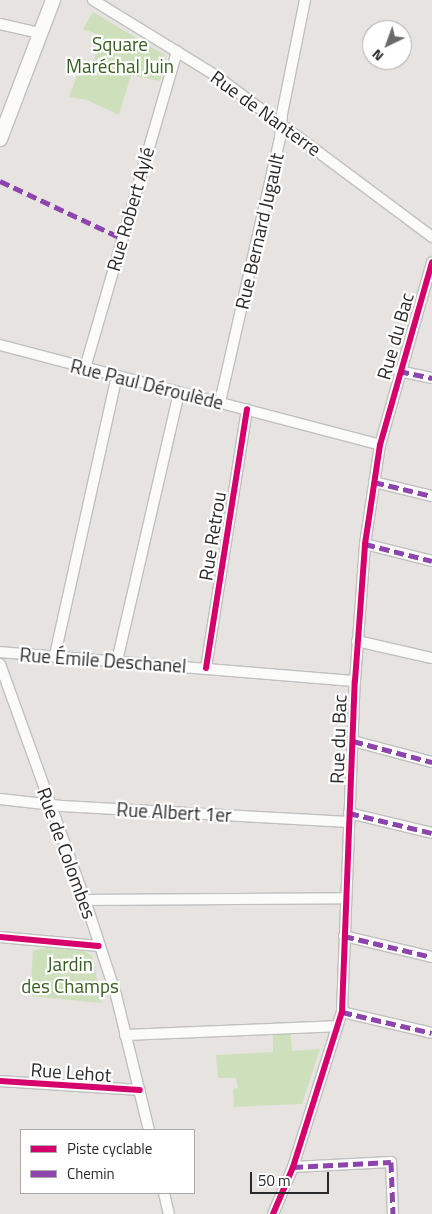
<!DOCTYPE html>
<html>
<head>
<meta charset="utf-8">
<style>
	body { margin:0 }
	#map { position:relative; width:432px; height:1214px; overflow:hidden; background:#e6e3e0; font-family:"Titillium Web",sans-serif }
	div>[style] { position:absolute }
	.green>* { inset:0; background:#cee0bb }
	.roads { filter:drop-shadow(1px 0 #c0c0c1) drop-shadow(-1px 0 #c0c0c1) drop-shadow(0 1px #c0c0c1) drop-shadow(0 -1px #c0c0c1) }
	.street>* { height:10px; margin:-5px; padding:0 5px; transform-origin:5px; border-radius:5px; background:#fbfbfa }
	.secondary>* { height:14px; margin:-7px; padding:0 7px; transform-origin:7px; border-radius:7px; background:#fbfbfa }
	.quiet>* { height:5px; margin-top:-2.5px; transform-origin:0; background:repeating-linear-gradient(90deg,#8e44ad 0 10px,transparent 0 15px) }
	.cycleway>* { height:6px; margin:-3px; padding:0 3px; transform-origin:3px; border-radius:3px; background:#d6006c }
	span { translate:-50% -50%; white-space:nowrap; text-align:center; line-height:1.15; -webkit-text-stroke:4.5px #fff; paint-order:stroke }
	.park-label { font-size:19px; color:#35601f }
	.street-label { font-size:19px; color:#292929 }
	.legend { position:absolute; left:20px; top:1129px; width:175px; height:65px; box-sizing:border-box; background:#fff; border:1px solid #a9a9a9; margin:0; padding:6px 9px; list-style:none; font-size:15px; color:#292929 }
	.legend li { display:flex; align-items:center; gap:10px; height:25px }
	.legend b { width:25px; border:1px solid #a9a9a9 }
	.north { position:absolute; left:362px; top:20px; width:50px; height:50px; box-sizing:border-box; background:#fff; border:1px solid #a9a9a9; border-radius:50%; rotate:222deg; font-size:14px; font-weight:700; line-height:20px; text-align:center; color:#292929 }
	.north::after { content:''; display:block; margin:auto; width:18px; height:22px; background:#6b6a69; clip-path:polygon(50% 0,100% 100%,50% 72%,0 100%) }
	.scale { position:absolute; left:250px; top:1172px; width:79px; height:22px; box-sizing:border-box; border:2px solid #292929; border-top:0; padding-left:6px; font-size:15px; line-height:18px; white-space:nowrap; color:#292929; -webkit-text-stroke:4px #fff; paint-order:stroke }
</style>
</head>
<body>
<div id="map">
	<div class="green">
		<div style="clip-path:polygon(93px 12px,165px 55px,166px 59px,160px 81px,131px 75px,119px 115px,87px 100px,69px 97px,79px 70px,89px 73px,102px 36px,83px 29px)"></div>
		<div style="clip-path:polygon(42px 948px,84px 951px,92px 956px,102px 1003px,30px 996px,33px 951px)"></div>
		<div style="clip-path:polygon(290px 1029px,292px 1051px,320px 1049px,302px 1104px,234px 1107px,233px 1089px,238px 1088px,236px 1078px,218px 1078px,216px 1055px,273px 1052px,273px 1030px)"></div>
	</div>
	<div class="roads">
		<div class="street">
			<div style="left:93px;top:0;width:143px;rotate:31.6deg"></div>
			<div style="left:215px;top:75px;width:271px;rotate:36.7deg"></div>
			<div style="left:0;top:24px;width:41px;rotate:12.7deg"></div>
			<div style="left:0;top:345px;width:393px;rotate:14.7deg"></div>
			<div style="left:85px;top:368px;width:330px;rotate:-73.8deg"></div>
			<div style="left:399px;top:371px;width:34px;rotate:12deg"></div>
			<div style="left:220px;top:402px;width:271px;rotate:-77.2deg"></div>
			<div style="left:280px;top:138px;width:24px;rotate:-85deg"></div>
			<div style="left:282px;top:114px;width:116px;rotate:-78.6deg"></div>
			<div style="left:374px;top:482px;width:60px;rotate:13.6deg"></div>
			<div style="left:365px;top:544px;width:69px;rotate:14.2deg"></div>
			<div style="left:357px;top:641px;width:77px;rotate:12.8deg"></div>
			<div style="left:0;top:652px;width:356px;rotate:4.7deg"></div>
			<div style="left:55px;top:655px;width:286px;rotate:-77.5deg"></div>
			<div style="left:117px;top:661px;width:275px;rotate:-77deg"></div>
			<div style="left:0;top:664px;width:251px;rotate:70.2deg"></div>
			<div style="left:85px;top:900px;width:100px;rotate:71.9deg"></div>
			<div style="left:116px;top:995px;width:139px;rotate:76.3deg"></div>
			<div style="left:206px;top:668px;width:262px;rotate:-81deg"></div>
			<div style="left:353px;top:741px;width:82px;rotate:14.9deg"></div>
			<div style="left:0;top:799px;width:62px;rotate:6.4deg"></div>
			<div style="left:62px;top:806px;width:287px;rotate:3.2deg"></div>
			<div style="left:349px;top:813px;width:85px;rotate:13.5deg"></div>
			<div style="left:85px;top:900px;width:260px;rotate:-0.4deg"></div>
			<div style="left:344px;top:936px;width:90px;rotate:13.4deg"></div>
			<div style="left:0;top:937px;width:99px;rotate:5.2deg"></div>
			<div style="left:342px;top:1012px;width:92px;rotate:13.1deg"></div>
			<div style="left:125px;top:1035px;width:211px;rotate:-2.4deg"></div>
			<div style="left:0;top:1081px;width:140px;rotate:3.7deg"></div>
			<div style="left:293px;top:1167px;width:98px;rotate:-2.9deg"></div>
			<div style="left:391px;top:1162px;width:52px;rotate:87.8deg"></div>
			<div style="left:164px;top:1193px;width:22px;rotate:77deg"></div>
			<div style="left:273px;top:1214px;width:51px;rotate:-66.9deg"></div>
			<div style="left:293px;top:1167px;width:163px;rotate:-72.5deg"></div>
			<div style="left:342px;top:1012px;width:331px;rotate:-87.8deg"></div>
			<div style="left:355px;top:681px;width:137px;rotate:-85.8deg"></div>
			<div style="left:365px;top:544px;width:100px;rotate:-81.4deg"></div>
			<div style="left:380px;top:445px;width:190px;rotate:-74.1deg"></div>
		</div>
		<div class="secondary">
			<div style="left:0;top:139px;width:149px;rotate:-69.1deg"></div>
		</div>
	</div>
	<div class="quiet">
		<div style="left:0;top:181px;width:134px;rotate:25.2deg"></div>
		<div style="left:399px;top:371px;width:34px;rotate:12deg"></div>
		<div style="left:374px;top:482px;width:60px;rotate:13.6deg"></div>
		<div style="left:365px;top:544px;width:69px;rotate:14.2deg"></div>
		<div style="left:353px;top:741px;width:82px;rotate:14.9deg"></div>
		<div style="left:349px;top:813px;width:85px;rotate:13.5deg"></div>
		<div style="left:344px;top:936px;width:90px;rotate:13.4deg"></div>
		<div style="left:342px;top:1012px;width:92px;rotate:13.1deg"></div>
		<div style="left:293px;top:1167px;width:98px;rotate:-2.9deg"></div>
		<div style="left:391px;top:1162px;width:52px;rotate:87.8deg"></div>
	</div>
	<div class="cycleway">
		<div style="left:206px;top:668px;width:262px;rotate:-81deg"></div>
		<div style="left:0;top:937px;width:99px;rotate:5.2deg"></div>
		<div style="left:0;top:1081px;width:140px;rotate:3.7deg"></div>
		<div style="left:273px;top:1214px;width:51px;rotate:-66.9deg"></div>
		<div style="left:293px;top:1167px;width:163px;rotate:-72.5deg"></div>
		<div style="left:342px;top:1012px;width:331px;rotate:-87.8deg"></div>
		<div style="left:355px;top:681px;width:137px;rotate:-85.8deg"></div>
		<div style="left:365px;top:544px;width:100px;rotate:-81.4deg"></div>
		<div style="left:380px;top:445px;width:190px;rotate:-74.1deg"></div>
	</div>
	<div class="park-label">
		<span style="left:120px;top:55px">Square<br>Maréchal Juin</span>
		<span style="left:70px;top:975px">Jardin<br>des Champs</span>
	</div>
	<div class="street-label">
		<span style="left:266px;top:113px;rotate:36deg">Rue de Nanterre</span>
		<span style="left:130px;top:209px;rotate:-74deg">Rue Robert Aylé</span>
		<span style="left:259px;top:231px;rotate:-77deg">Rue Bernard Jugault</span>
		<span style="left:395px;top:336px;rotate:-74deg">Rue du Bac</span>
		<span style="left:147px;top:384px;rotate:14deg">Rue Paul Déroulède</span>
		<span style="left:212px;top:536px;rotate:-81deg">Rue Retrou</span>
		<span style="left:103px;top:660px;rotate:4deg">Rue Émile Deschanel</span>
		<span style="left:338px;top:739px;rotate:-88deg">Rue du Bac</span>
		<span style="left:174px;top:812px;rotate:3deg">Rue Albert 1er</span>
		<span style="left:67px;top:853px;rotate:70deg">Rue de Colombes</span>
		<span style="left:71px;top:1072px;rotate:4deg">Rue Lehot</span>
	</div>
	<ul class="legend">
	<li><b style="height:6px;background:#d6006c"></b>Piste cyclable</li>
	<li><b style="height:6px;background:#8e44ad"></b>Chemin</li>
	</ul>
	<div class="north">N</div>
	<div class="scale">50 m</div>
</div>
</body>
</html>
